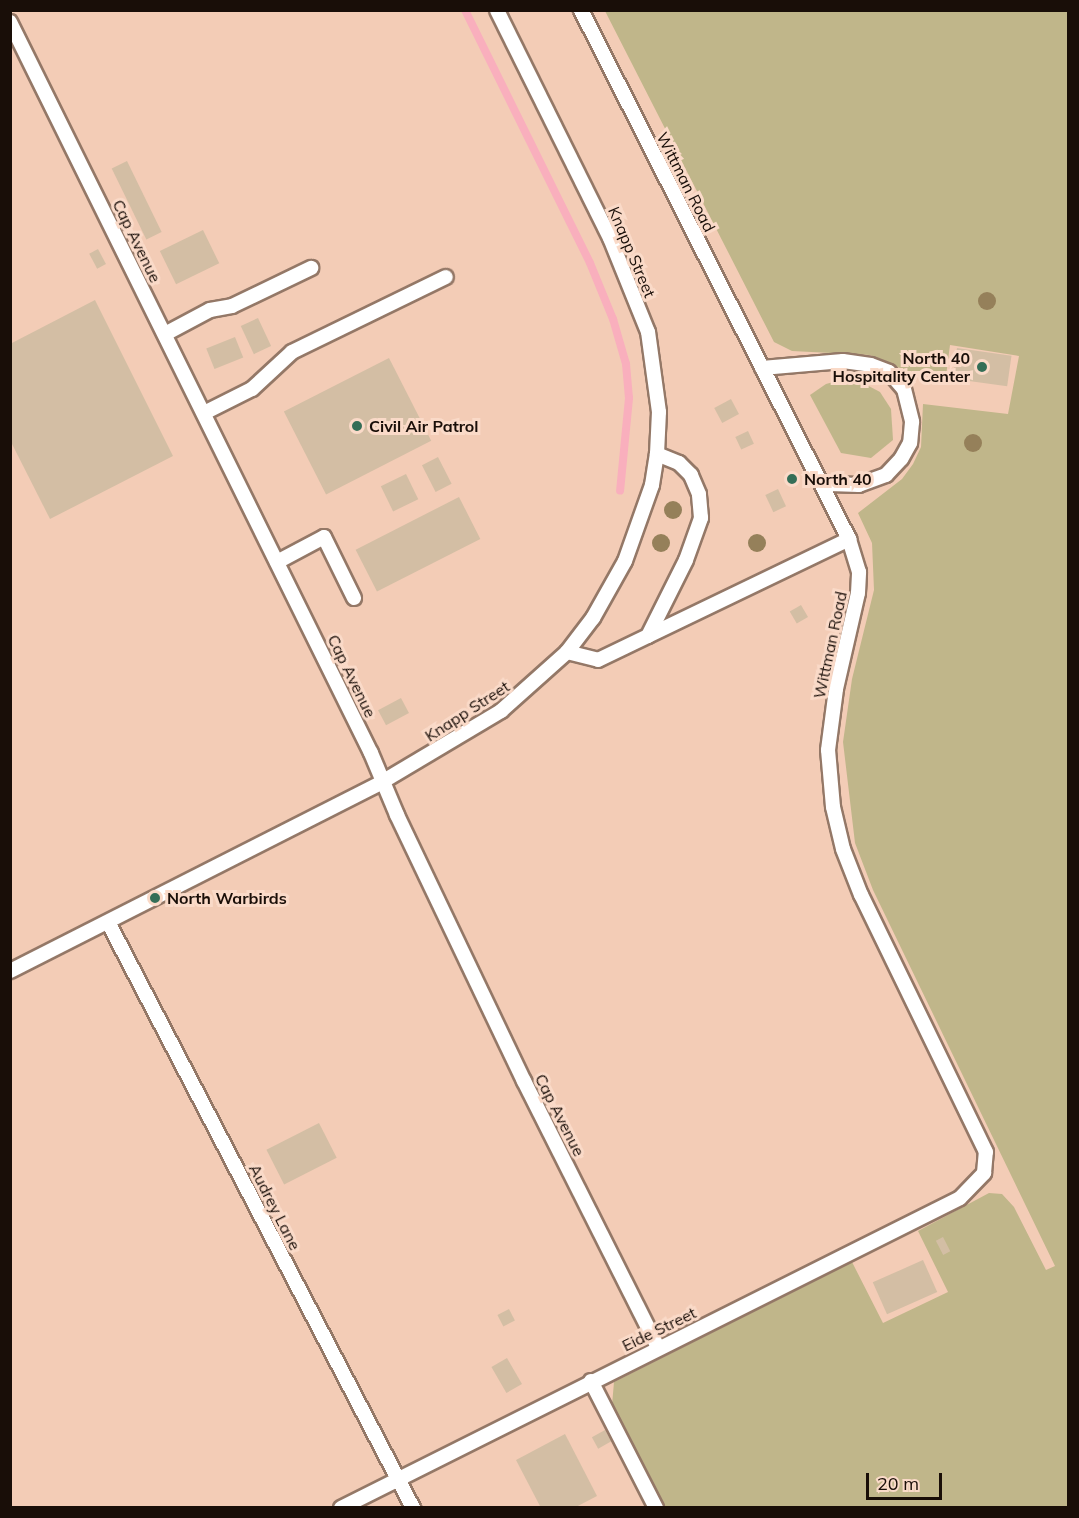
<!DOCTYPE html>
<html>
<head>
<meta charset="utf-8">
<style>
	body { margin:0 }
	#map { position:relative; width:1079px; height:1518px; overflow:hidden; background:#fadac8; font-family:Mulish,sans-serif }
	div>[style] { position:absolute }
	.built>* { inset:0; background:#f3ccb6; transform-origin:0 0 }
	.green>* { inset:0; background:#c0b68a }
	.stream>* { height:8px; margin:-4px; padding:0 4px; transform-origin:4px; border-radius:4px; background:#f9afbd }
	.building>* { inset:0; background:#d3bea4; transform-origin:0 0 }
	.roads { filter:drop-shadow(2px 0 #947867) drop-shadow(-2px 0 #947867) drop-shadow(0 2px #947867) drop-shadow(0 -2px #947867) }
	.service>* { height:14px; margin:-7px; padding:0 7px; transform-origin:7px; border-radius:7px; background:#fff }
	.trees>* { width:18px; height:18px; margin:-9px; border-radius:50%; background:#95805a }
	.dots>* { width:16px; height:16px; translate:-50% -50%; box-sizing:border-box; border:3px solid #fadac8; border-radius:50% }
	span { translate:-50% -50%; white-space:nowrap; text-align:center; line-height:1.15; -webkit-text-stroke:6px #fadac8; paint-order:stroke }
	.street-label { font-size:16px; color:#190e08 }
	.poi-label { font-size:16px; color:#190e08; font-weight:700 }
	.right { translate:-100% -50%; text-align:right }
	.left { translate:0 -50%; text-align:left }
	.frame { position:absolute; inset:0; border:12px solid #190e08; pointer-events:none }
	.scale { position:absolute; left:866px; top:1473px; width:76px; height:27px; box-sizing:border-box; border:3px solid #190e08; border-top:0; padding-left:8px; font-size:18px; line-height:21px; white-space:nowrap; color:#190e08; -webkit-text-stroke:4px #fadac8; paint-order:stroke }
</style>
</head>
<body>
<div id="map">
	<div class="built">
		<div style="left:10px;top:11px;width:1058px;height:1496px"></div>
	</div>
	<div class="green">
		<div style="clip-path:polygon(605px 11px,1068px 11px,1068px 1507px,664px 1507px,612px 1405px,614px 1382px,852px 1262px,883px 1323px,948px 1292px,918px 1231px,989px 1193px,1002px 1194px,1014px 1207px,1046px 1270px,1055px 1266px,873px 890px,855px 843px,843px 742px,852px 679px,874px 590px,872px 543px,858px 513px,902px 479px,913px 464px,921px 447px,923px 404px,1008px 414px,1019px 356px,950px 345px,946px 376px,909px 372px,870px 355px,792px 351px,774px 342px)"></div>
		<div style="clip-path:polygon(837px 381px,863px 383px,880px 392px,891px 409px,893px 440px,871px 458px,841px 453px,810px 395px,826px 384px)"></div>
	</div>
	<div class="stream">
		<div style="left:465px;top:10px;width:282px;rotate:63.7deg"></div>
		<div style="left:590px;top:263px;width:61px;rotate:67.7deg"></div>
		<div style="left:613px;top:319px;width:47px;rotate:73.9deg"></div>
		<div style="left:626px;top:364px;width:34px;rotate:85deg"></div>
		<div style="left:629px;top:398px;width:93px;rotate:95.5deg"></div>
	</div>
	<div class="building">
		<div style="left:127px;top:161px;width:79px;height:17px;rotate:64deg"></div>
		<div style="left:203px;top:230px;width:37px;height:48px;rotate:64deg"></div>
		<div style="left:98px;top:249px;width:17px;height:10px;rotate:62deg"></div>
		<div style="clip-path:polygon(95px 300px,173px 456px,50px 519px,10px 440px,10px 344px)"></div>
		<div style="left:258px;top:318px;width:31px;height:19px;rotate:65deg"></div>
		<div style="left:235px;top:337px;width:22px;height:31px;rotate:68deg"></div>
		<div style="left:957px;top:348px;width:55px;height:31px;rotate:8deg"></div>
		<div style="left:389px;top:358px;width:93px;height:118px;rotate:63deg"></div>
		<div style="left:731px;top:399px;width:17px;height:19px;rotate:62deg"></div>
		<div style="left:748px;top:431px;width:14px;height:14px;rotate:65deg"></div>
		<div style="left:438px;top:457px;width:30px;height:18px;rotate:63deg"></div>
		<div style="left:406px;top:474px;width:28px;height:28px;rotate:64deg"></div>
		<div style="left:778px;top:489px;width:19px;height:14px;rotate:65deg"></div>
		<div style="left:459px;top:497px;width:47px;height:116px;rotate:63deg"></div>
		<div style="left:801px;top:605px;width:14px;height:13px;rotate:60deg"></div>
		<div style="left:401px;top:698px;width:17px;height:26px;rotate:62deg"></div>
		<div style="left:319px;top:1123px;width:39px;height:59px;rotate:63deg"></div>
		<div style="left:943px;top:1237px;width:16px;height:8px;rotate:63deg"></div>
		<div style="left:923px;top:1260px;width:35px;height:55px;rotate:66deg"></div>
		<div style="left:509px;top:1309px;width:13px;height:13px;rotate:63deg"></div>
		<div style="left:507px;top:1358px;width:30px;height:18px;rotate:60deg"></div>
		<div style="left:605px;top:1430px;width:13px;height:15px;rotate:61deg"></div>
		<div style="clip-path:polygon(565px 1434px,597px 1496px,574px 1508px,541px 1508px,516px 1460px)"></div>
	</div>
	<div class="roads">
		<div class="service">
			<div style="left:10px;top:22px;width:815px;rotate:63.72deg"></div>
			<div style="left:371px;top:753px;width:67px;rotate:67.2deg"></div>
			<div style="left:397px;top:815px;width:295px;rotate:64.5deg"></div>
			<div style="left:524px;top:1081px;width:299px;rotate:63.3deg"></div>
			<div style="left:165px;top:334px;width:51px;rotate:-28.1deg"></div>
			<div style="left:210px;top:310px;width:22px;rotate:-10deg"></div>
			<div style="left:232px;top:306px;width:88px;rotate:-25.7deg"></div>
			<div style="left:762px;top:368px;width:81px;rotate:-4.9deg"></div>
			<div style="left:843px;top:361px;width:28px;rotate:8deg"></div>
			<div style="left:871px;top:365px;width:19px;rotate:21deg"></div>
			<div style="left:889px;top:372px;width:23px;rotate:49deg"></div>
			<div style="left:904px;top:389px;width:34px;rotate:76deg"></div>
			<div style="left:912px;top:422px;width:21px;rotate:95deg"></div>
			<div style="left:910px;top:443px;width:18px;rotate:119deg"></div>
			<div style="left:901px;top:459px;width:22px;rotate:133deg"></div>
			<div style="left:886px;top:475px;width:29px;rotate:160deg"></div>
			<div style="left:859px;top:485px;width:37px;rotate:-178deg"></div>
			<div style="left:204px;top:413px;width:54px;rotate:-26.6deg"></div>
			<div style="left:252px;top:389px;width:54px;rotate:-42.8deg"></div>
			<div style="left:292px;top:352px;width:171px;rotate:-26deg"></div>
			<div style="left:277px;top:562px;width:53px;rotate:-28deg"></div>
			<div style="left:324px;top:537px;width:68px;rotate:63.8deg"></div>
			<div style="left:648px;top:636px;width:85px;rotate:-63.4deg"></div>
			<div style="left:686px;top:560px;width:45px;rotate:-70.3deg"></div>
			<div style="left:701px;top:518px;width:24px;rotate:-95deg"></div>
			<div style="left:699px;top:494px;width:21px;rotate:-113deg"></div>
			<div style="left:691px;top:475px;width:17px;rotate:-135deg"></div>
			<div style="left:679px;top:463px;width:24px;rotate:-158deg"></div>
			<div style="left:567px;top:652px;width:32px;rotate:14deg"></div>
			<div style="left:598px;top:660px;width:279px;rotate:-25.7deg"></div>
			<div style="left:108px;top:922px;width:661px;rotate:62.5deg"></div>
			<div style="left:10px;top:971px;width:417px;rotate:-26.9deg"></div>
			<div style="left:382px;top:782px;width:139px;rotate:-30.8deg"></div>
			<div style="left:501px;top:711px;width:89px;rotate:-41.8deg"></div>
			<div style="left:567px;top:652px;width:43px;rotate:-52.6deg"></div>
			<div style="left:593px;top:618px;width:65px;rotate:-60.7deg"></div>
			<div style="left:625px;top:561px;width:81px;rotate:-70.4deg"></div>
			<div style="left:652px;top:485px;width:31px;rotate:-81deg"></div>
			<div style="left:657px;top:454px;width:42px;rotate:-87.3deg"></div>
			<div style="left:659px;top:412px;width:81px;rotate:-97.8deg"></div>
			<div style="left:648px;top:332px;width:101px;rotate:-112deg"></div>
			<div style="left:610px;top:238px;width:254px;rotate:-116.4deg"></div>
			<div style="left:591px;top:1381px;width:143px;rotate:62.9deg"></div>
			<div style="left:341px;top:1508px;width:692px;rotate:-26.6deg"></div>
			<div style="left:960px;top:1198px;width:35px;rotate:-46deg"></div>
			<div style="left:984px;top:1173px;width:21px;rotate:-85deg"></div>
			<div style="left:986px;top:1152px;width:286px;rotate:-115.9deg"></div>
			<div style="left:861px;top:895px;width:49px;rotate:-111.4deg"></div>
			<div style="left:843px;top:849px;width:43px;rotate:-103.4deg"></div>
			<div style="left:833px;top:807px;width:57px;rotate:-95deg"></div>
			<div style="left:828px;top:750px;width:62px;rotate:-82.5deg"></div>
			<div style="left:836px;top:689px;width:98px;rotate:-77.1deg"></div>
			<div style="left:858px;top:593px;width:21px;rotate:-87deg"></div>
			<div style="left:859px;top:572px;width:34px;rotate:-107deg"></div>
			<div style="left:849px;top:539px;width:593px;rotate:-116.87deg"></div>
		</div>
	</div>
	<div class="trees">
		<div style="left:987px;top:301px"></div>
		<div style="left:973px;top:443px"></div>
		<div style="left:673px;top:510px"></div>
		<div style="left:661px;top:543px"></div>
		<div style="left:757px;top:543px"></div>
	</div>
	<div class="dots">
		<div style="left:982px;top:367px;background:#346e57"></div>
		<div style="left:357px;top:426px;background:#346e57"></div>
		<div style="left:792px;top:479px;background:#346e57"></div>
		<div style="left:155px;top:898px;background:#346e57"></div>
	</div>
	<div class="street-label">
		<span style="left:686px;top:182px;rotate:63deg">Wittman Road</span>
		<span style="left:137px;top:241px;rotate:64deg">Cap Avenue</span>
		<span style="left:632px;top:252px;rotate:67deg">Knapp Street</span>
		<span style="left:830px;top:645px;rotate:-78deg">Wittman Road</span>
		<span style="left:352px;top:676px;rotate:64deg">Cap Avenue</span>
		<span style="left:467px;top:711px;rotate:-33deg">Knapp Street</span>
		<span style="left:560px;top:1115px;rotate:63deg">Cap Avenue</span>
		<span style="left:275px;top:1207px;rotate:63deg">Audrey Lane</span>
		<span style="left:659px;top:1329px;rotate:-26deg">Eide Street</span>
	</div>
	<div class="poi-label">
		<span class="right" style="left:970px;top:367px">North 40<br>Hospitality Center</span>
		<span class="left" style="left:369px;top:426px">Civil Air Patrol</span>
		<span class="left" style="left:804px;top:479px">North 40</span>
		<span class="left" style="left:167px;top:898px">North Warbirds</span>
	</div>
	<div class="frame"></div>
	<div class="scale">20 m</div>
</div>
</body>
</html>
